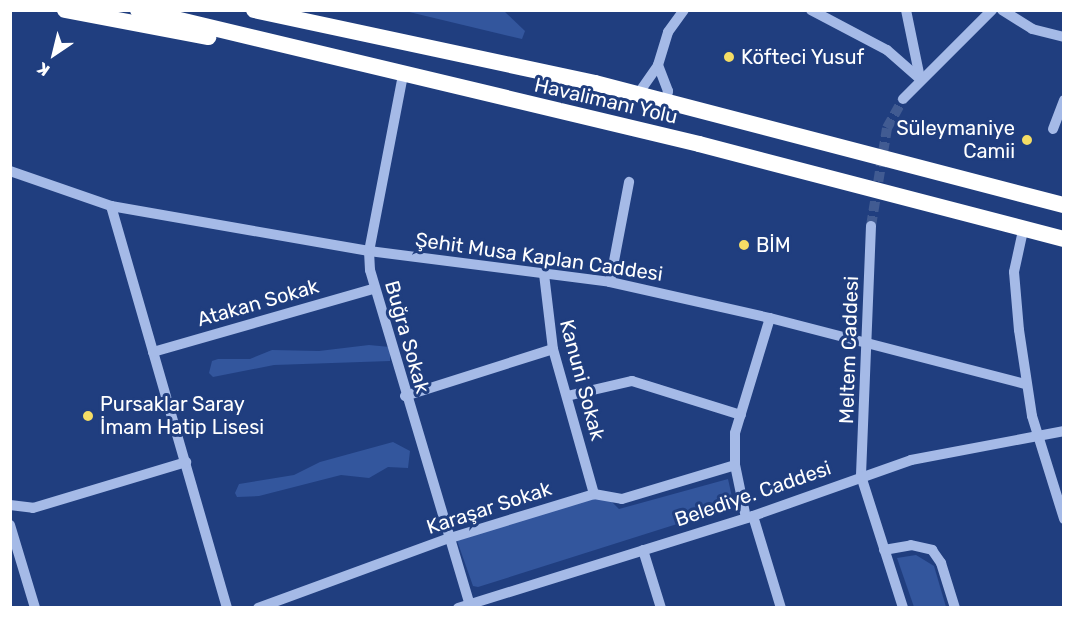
<!DOCTYPE html>
<html>
<head>
<meta charset="utf-8">
<style>
	body { margin:0 }
	#map { position:relative; width:1074px; height:618px; overflow:hidden; background:#203e7f; font-family:Rubik,sans-serif }
	div>[style] { position:absolute }
	.green>* { inset:0; background:#33569d }
	.minor-tunnel>* { height:10px; margin-top:-5px; transform-origin:0; background:repeating-linear-gradient(90deg,#415b92 0 10px,transparent 0 15px) }
	.minor>* { height:10px; margin:-5px; padding:0 5px; transform-origin:5px; border-radius:5px; background:#a5bae7 }
	.highway>* { height:16px; margin:-8px; padding:0 8px; transform-origin:8px; border-radius:8px; background:#fff }
	.dots>* { width:16px; height:16px; translate:-50% -50%; box-sizing:border-box; border:3px solid #203e7f; border-radius:50% }
	span { translate:-50% -50%; white-space:nowrap; text-align:center; line-height:1.15; -webkit-text-stroke:6px #203e7f; paint-order:stroke }
	.poi-label { font-size:20px; color:#fff }
	.left { translate:0 -50%; text-align:left }
	.right { translate:-100% -50%; text-align:right }
	.street-label { font-size:20px; color:#fff }
	.frame { position:absolute; inset:0; border:12px solid #fff; pointer-events:none }
	.north { position:absolute; left:24px; top:24px; width:60px; height:60px; -webkit-text-stroke:4px #203e7f; paint-order:stroke; rotate:215deg; font-size:16px; font-weight:700; line-height:24px; text-align:center; color:#fff }
	.north::after { content:''; display:block; margin:auto; width:21px; height:27px; background:#fff; clip-path:polygon(50% 0,100% 100%,50% 72%,0 100%) }
</style>
</head>
<body>
<div id="map">
	<div class="green">
		<div style="clip-path:polygon(405px 11px,504px 11px,525px 31px,522px 39px)"></div>
		<div style="clip-path:polygon(369px 345px,390px 347px,390px 361px,274px 365px,213px 377px,209px 373px,212px 361px,218px 359px,250px 359px,272px 350px,319px 351px)"></div>
		<div style="clip-path:polygon(393px 442px,410px 451px,408px 468px,388px 467px,369px 478px,341px 475px,259px 496px,237px 497px,235px 493px,239px 484px,294px 475px,320px 462px)"></div>
		<div style="clip-path:polygon(728px 479px,734px 506px,478px 587px,473px 586px,454px 532px,604px 494px,619px 509px)"></div>
		<div style="clip-path:polygon(916px 555px,934px 566px,946px 607px,914px 607px,897px 558px)"></div>
	</div>
	<div class="minor-tunnel">
		<div style="left:871px;top:226px;width:99px;rotate:-80.7deg"></div>
		<div style="left:887px;top:128px;width:33px;rotate:-61deg"></div>
	</div>
	<div class="minor">
		<div style="left:811px;top:10px;width:86px;rotate:27.8deg"></div>
		<div style="left:887px;top:50px;width:44px;rotate:41.3deg"></div>
		<div style="left:906px;top:10px;width:69px;rotate:78.4deg"></div>
		<div style="left:1002px;top:10px;width:36px;rotate:32deg"></div>
		<div style="left:1032px;top:29px;width:33px;rotate:14deg"></div>
		<div style="left:658px;top:65px;width:34px;rotate:-73deg"></div>
		<div style="left:668px;top:32px;width:27px;rotate:-54deg"></div>
		<div style="left:403px;top:75px;width:179px;rotate:100.9deg"></div>
		<div style="left:369px;top:251px;width:19px;rotate:87deg"></div>
		<div style="left:370px;top:270px;width:353px;rotate:73.4deg"></div>
		<div style="left:638px;top:94px;width:35px;rotate:-55deg"></div>
		<div style="left:658px;top:65px;width:28px;rotate:69deg"></div>
		<div style="left:668px;top:91px;width:10px;rotate:101deg"></div>
		<div style="left:903px;top:99px;width:126px;rotate:-45deg"></div>
		<div style="left:1053px;top:129px;width:31px;rotate:-69deg"></div>
		<div style="left:10px;top:171px;width:107px;rotate:19.1deg"></div>
		<div style="left:111px;top:206px;width:418px;rotate:73.9deg"></div>
		<div style="left:111px;top:206px;width:262px;rotate:9.9deg"></div>
		<div style="left:369px;top:251px;width:243px;rotate:7.3deg"></div>
		<div style="left:610px;top:282px;width:164px;rotate:12.7deg"></div>
		<div style="left:770px;top:318px;width:264px;rotate:14.5deg"></div>
		<div style="left:871px;top:226px;width:250px;rotate:92.3deg"></div>
		<div style="left:861px;top:476px;width:139px;rotate:72.3deg"></div>
		<div style="left:1024px;top:226px;width:47px;rotate:102.3deg"></div>
		<div style="left:1014px;top:272px;width:58px;rotate:85.1deg"></div>
		<div style="left:1019px;top:330px;width:87px;rotate:81.4deg"></div>
		<div style="left:1032px;top:416px;width:108px;rotate:72.7deg"></div>
		<div style="left:544px;top:274px;width:76px;rotate:83.2deg"></div>
		<div style="left:553px;top:349px;width:151px;rotate:74.2deg"></div>
		<div style="left:610px;top:282px;width:102px;rotate:-79.2deg"></div>
		<div style="left:153px;top:352px;width:229px;rotate:-16deg"></div>
		<div style="left:405px;top:396px;width:155px;rotate:-17.6deg"></div>
		<div style="left:567px;top:396px;width:67px;rotate:-13deg"></div>
		<div style="left:632px;top:381px;width:114px;rotate:17.3deg"></div>
		<div style="left:10px;top:505px;width:23px;rotate:7deg"></div>
		<div style="left:33px;top:508px;width:160px;rotate:-16.7deg"></div>
		<div style="left:753px;top:516px;width:96px;rotate:73.1deg"></div>
		<div style="left:746px;top:518px;width:54px;rotate:-101.7deg"></div>
		<div style="left:735px;top:465px;width:32px;rotate:-90deg"></div>
		<div style="left:735px;top:433px;width:120px;rotate:-73.1deg"></div>
		<div style="left:10px;top:525px;width:87px;rotate:73.2deg"></div>
		<div style="left:643px;top:550px;width:61px;rotate:72.8deg"></div>
		<div style="left:884px;top:550px;width:27px;rotate:-10deg"></div>
		<div style="left:911px;top:545px;width:22px;rotate:13deg"></div>
		<div style="left:932px;top:550px;width:16px;rotate:55deg"></div>
		<div style="left:941px;top:563px;width:47px;rotate:72.7deg"></div>
		<div style="left:258px;top:608px;width:201px;rotate:-20.1deg"></div>
		<div style="left:447px;top:539px;width:154px;rotate:-17deg"></div>
		<div style="left:594px;top:494px;width:28px;rotate:10deg"></div>
		<div style="left:622px;top:499px;width:118px;rotate:-16.7deg"></div>
		<div style="left:458px;top:608px;width:309px;rotate:-17.3deg"></div>
		<div style="left:753px;top:516px;width:168px;rotate:-19.5deg"></div>
		<div style="left:911px;top:460px;width:156px;rotate:-10.7deg"></div>
	</div>
	<div class="highway">
		<div style="left:65px;top:10px;width:146px;rotate:10.7deg"></div>
		<div style="left:138px;top:10px;width:577px;rotate:13.43deg"></div>
		<div style="left:699px;top:144px;width:377px;rotate:14.6deg"></div>
		<div style="left:254px;top:10px;width:349px;rotate:12.1deg"></div>
		<div style="left:595px;top:83px;width:485px;rotate:14.6deg"></div>
	</div>
	<div class="dots">
		<div style="left:729px;top:57px;background:#f5dd65"></div>
		<div style="left:1027px;top:140px;background:#f5dd65"></div>
		<div style="left:744px;top:245px;background:#f5dd65"></div>
		<div style="left:88px;top:416px;background:#f5dd65"></div>
	</div>
	<div class="poi-label">
		<span class="left" style="left:741px;top:57px">Köfteci Yusuf</span>
		<span class="right" style="left:1015px;top:140px">Süleymaniye<br>Camii</span>
		<span class="left" style="left:756px;top:245px">BİM</span>
		<span class="left" style="left:100px;top:416px">Pursaklar Saray<br>İmam Hatip Lisesi</span>
	</div>
	<div class="street-label">
		<span style="left:606px;top:101px;rotate:13deg">Havalimanı Yolu</span>
		<span style="left:539px;top:257px;rotate:8deg">Şehit Musa Kaplan Caddesi</span>
		<span style="left:258px;top:303px;rotate:-16deg">Atakan Sokak</span>
		<span style="left:407px;top:337px;rotate:74deg">Buğra Sokak</span>
		<span style="left:849px;top:350px;rotate:-88deg">Meltem Caddesi</span>
		<span style="left:582px;top:380px;rotate:75deg">Kanuni Sokak</span>
		<span style="left:753px;top:494px;rotate:-19deg">Belediye. Caddesi</span>
		<span style="left:489px;top:508px;rotate:-18deg">Karaşar Sokak</span>
	</div>
	<div class="frame"></div>
	<div class="north">K</div>
</div>
</body>
</html>
